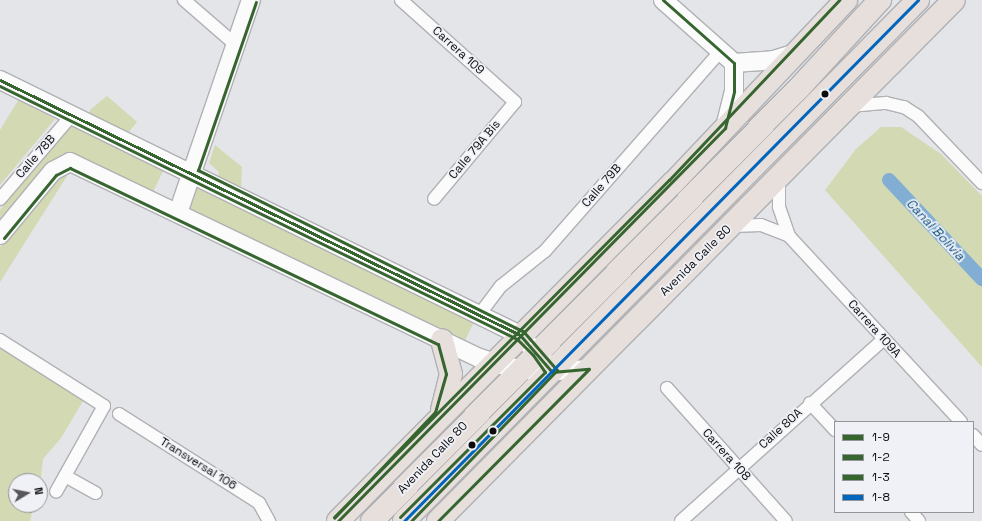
<!DOCTYPE html>
<html>
<head>
<meta charset="utf-8">
<style>
	body { margin:0 }
	#map { position:relative; width:982px; height:521px; overflow:hidden; background:#e4e5e9; font-family:"Space Grotesk",sans-serif }
	div>[style] { position:absolute }
	.green>* { inset:0; background:#d2d9b3; transform-origin:0 0 }
	.canal>* { height:14px; margin:-7px; padding:0 7px; transform-origin:7px; border-radius:7px; background:#83aed3 }
	.roads { filter:drop-shadow(1px 0 #b0b1b4) drop-shadow(-1px 0 #b0b1b4) drop-shadow(0 1px #b0b1b4) drop-shadow(0 -1px #b0b1b4) }
	.street>* { height:12px; margin:-6px; padding:0 6px; transform-origin:6px; border-radius:6px; background:#fbfbfc }
	.secondary>* { height:18px; margin:-9px; padding:0 9px; transform-origin:9px; border-radius:9px; background:#fbfbfc }
	.highway>* { height:22px; margin:-11px; padding:0 11px; transform-origin:11px; border-radius:11px; background:#e7dfdc }
	.bus-1>* { height:3px; margin:-1.5px; padding:0 1.5px; transform-origin:1.5px; border-radius:1.5px; background:#36652f }
	.bus-2>* { height:3px; margin:-1.5px; padding:0 1.5px; transform-origin:1.5px; border-radius:1.5px; background:#36652f }
	.bus-3>* { height:3px; margin:-1.5px; padding:0 1.5px; transform-origin:1.5px; border-radius:1.5px; background:#36652f }
	.bus-4>* { height:3px; margin:-1.5px; padding:0 1.5px; transform-origin:1.5px; border-radius:1.5px; background:#0065bd }
	.dots>* { width:11px; height:11px; translate:-50% -50%; box-sizing:border-box; border:2px solid #f0f1f7; border-radius:50% }
	span { translate:-50% -50%; white-space:nowrap; text-align:center; line-height:1.15; -webkit-text-stroke:3.5px #f0f1f7; paint-order:stroke }
	.street-label { font-size:12px; color:#0b0b0d }
	.water-label { font-size:13px; color:#004c7c; font-style:italic }
	.legend { position:absolute; left:834px; top:421px; width:140px; height:92px; box-sizing:border-box; background:#f0f1f7; border:1px solid #949599; margin:0; padding:5px 7px; list-style:none; font-size:12px; color:#0b0b0d }
	.legend li { display:flex; align-items:center; gap:8px; height:20px }
	.legend b { width:20px; border:1px solid #949599 }
	.north { position:absolute; left:8px; top:473px; width:40px; height:40px; box-sizing:border-box; background:#f0f1f7; border:1px solid #949599; border-radius:50%; rotate:80deg; font-size:11px; font-weight:700; line-height:16px; text-align:center; color:#0b0b0d }
	.north::after { content:''; display:block; margin:auto; width:14px; height:18px; background:#57575a; clip-path:polygon(50% 0,100% 100%,50% 72%,0 100%) }
</style>
</head>
<body>
<div id="map">
	<div class="green">
		<div style="clip-path:polygon(107px 96px,137px 122px,128px 133px,90px 117px,90px 110px)"></div>
		<div style="clip-path:polygon(19px 99px,55px 119px,0 185px,0 130px)"></div>
		<div style="clip-path:polygon(72px 123px,164px 169px,152px 194px,62px 154px,0 226px,0 210px)"></div>
		<div style="clip-path:polygon(881px 127px,901px 127px,941px 154px,982px 196px,982px 367px,825px 190px,856px 149px)"></div>
		<div style="clip-path:polygon(215px 145px,242px 167px,241px 190px,218px 178px,219px 172px,209px 163px)"></div>
		<div style="clip-path:polygon(61px 172px,67px 176px,0 282px,0 247px)"></div>
		<div style="left:197px;top:185px;width:309px;height:26px;rotate:26deg"></div>
		<div style="clip-path:polygon(0 347px,86px 396px,61px 438px,43px 459px,40px 486px,40px 481px,16px 481px,16px 505px,34px 505px,30px 521px,0 521px)"></div>
	</div>
	<div class="canal">
		<div style="left:889px;top:180px;width:136px;rotate:46.8deg"></div>
	</div>
	<div class="roads">
		<div class="street">
			<div style="left:184px;top:0;width:69px;rotate:40.9deg"></div>
			<div style="left:401px;top:0;width:153px;rotate:41.8deg"></div>
			<div style="left:515px;top:102px;width:126px;rotate:129.9deg"></div>
			<div style="left:850px;top:106px;width:36px;rotate:-5deg"></div>
			<div style="left:886px;top:103px;width:18px;rotate:13deg"></div>
			<div style="left:904px;top:107px;width:17px;rotate:33deg"></div>
			<div style="left:918px;top:116px;width:93px;rotate:46.3deg"></div>
			<div style="left:779px;top:178px;width:29px;rotate:90deg"></div>
			<div style="left:779px;top:207px;width:31px;rotate:71deg"></div>
			<div style="left:789px;top:236px;width:253px;rotate:47.2deg"></div>
			<div style="left:0;top:199px;width:111px;rotate:-49.4deg"></div>
			<div style="left:732px;top:226px;width:29px;rotate:-2deg"></div>
			<div style="left:761px;top:225px;width:30px;rotate:21deg"></div>
			<div style="left:479px;top:315px;width:36px;rotate:-53deg"></div>
			<div style="left:501px;top:286px;width:56px;rotate:-38.5deg"></div>
			<div style="left:545px;top:251px;width:266px;rotate:-48.7deg"></div>
			<div style="left:0;top:340px;width:123px;rotate:32.4deg"></div>
			<div style="left:104px;top:406px;width:98px;rotate:119.2deg"></div>
			<div style="left:667px;top:388px;width:178px;rotate:48.2deg"></div>
			<div style="left:810px;top:403px;width:37px;rotate:47deg"></div>
			<div style="left:119px;top:414px;width:166px;rotate:32.4deg"></div>
			<div style="left:259px;top:503px;width:21px;rotate:61deg"></div>
			<div style="left:973px;top:435px;width:13px;rotate:48deg"></div>
			<div style="left:65px;top:476px;width:35px;rotate:29deg"></div>
			<div style="left:911px;top:512px;width:12px;rotate:48deg"></div>
			<div style="left:681px;top:521px;width:271px;rotate:-41.9deg"></div>
		</div>
		<div class="secondary">
			<div style="left:663px;top:0;width:95px;rotate:41.6deg"></div>
			<div style="left:734px;top:63px;width:39px;rotate:-4deg"></div>
			<div style="left:773px;top:60px;width:24px;rotate:-17deg"></div>
			<div style="left:0;top:80px;width:579px;rotate:26.12deg"></div>
			<div style="left:520px;top:335px;width:38px;rotate:47deg"></div>
			<div style="left:725px;top:127px;width:37px;rotate:-76deg"></div>
			<div style="left:734px;top:91px;width:28px;rotate:-90deg"></div>
			<div style="left:178px;top:213px;width:225px;rotate:-71.1deg"></div>
			<div style="left:0;top:235px;width:83px;rotate:-50.4deg"></div>
			<div style="left:53px;top:171px;width:19px;rotate:-28deg"></div>
			<div style="left:70px;top:162px;width:454px;rotate:25.6deg"></div>
			<div style="left:480px;top:358px;width:29px;rotate:18deg"></div>
			<div style="left:508px;top:367px;width:35px;rotate:8deg"></div>
			<div style="left:543px;top:372px;width:46px;rotate:-3.7deg"></div>
		</div>
		<div class="highway">
			<div style="left:442px;top:410px;width:37px;rotate:-76deg"></div>
			<div style="left:451px;top:374px;width:35px;rotate:-105deg"></div>
			<div style="left:338px;top:521px;width:476px;rotate:-45.3deg"></div>
			<div style="left:673px;top:183px;width:252px;rotate:-46.6deg"></div>
			<div style="left:372px;top:521px;width:608px;rotate:-45.4deg"></div>
			<div style="left:799px;top:88px;width:120px;rotate:-47.4deg"></div>
			<div style="left:404px;top:521px;width:732px;rotate:-45.39deg"></div>
			<div style="left:438px;top:521px;width:733px;rotate:-45.28deg"></div>
		</div>
	</div>
	<div class="bus-1">
		<div style="left:0;top:80px;width:579px;rotate:26.12deg"></div>
		<div style="left:520px;top:335px;width:49px;rotate:49.1deg"></div>
		<div style="left:552px;top:372px;width:37px;rotate:-5deg"></div>
		<div style="left:338px;top:521px;width:552px;rotate:-45.44deg"></div>
		<div style="left:725px;top:128px;width:38px;rotate:-76deg"></div>
		<div style="left:734px;top:91px;width:28px;rotate:-90deg"></div>
		<div style="left:734px;top:63px;width:95px;rotate:-138.4deg"></div>
		<div style="left:438px;top:521px;width:214px;rotate:-45.2deg"></div>
	</div>
	<div class="bus-2">
		<div style="left:0;top:86px;width:576px;rotate:26.08deg"></div>
		<div style="left:517px;top:339px;width:23px;rotate:45deg"></div>
		<div style="left:533px;top:355px;width:21px;rotate:55deg"></div>
		<div style="left:545px;top:372px;width:205px;rotate:135deg"></div>
		<div style="left:4px;top:238px;width:82px;rotate:-50.5deg"></div>
		<div style="left:56px;top:175px;width:16px;rotate:-27deg"></div>
		<div style="left:70px;top:168px;width:408px;rotate:25.6deg"></div>
		<div style="left:438px;top:344px;width:31px;rotate:75deg"></div>
		<div style="left:446px;top:374px;width:40px;rotate:106deg"></div>
		<div style="left:435px;top:412px;width:146px;rotate:133.6deg"></div>
	</div>
	<div class="bus-3">
		<div style="left:256px;top:2px;width:178px;rotate:109deg"></div>
		<div style="left:198px;top:170px;width:363px;rotate:26.4deg"></div>
		<div style="left:523px;top:331px;width:52px;rotate:48.9deg"></div>
		<div style="left:557px;top:370px;width:210px;rotate:134deg"></div>
		<div style="left:334px;top:517px;width:475px;rotate:-45.2deg"></div>
		<div style="left:669px;top:180px;width:248px;rotate:-46.6deg"></div>
	</div>
	<div class="bus-4">
		<div style="left:404px;top:521px;width:732px;rotate:-45.39deg"></div>
	</div>
	<div class="dots">
		<div style="left:825px;top:94px;background:#0b0b0d"></div>
		<div style="left:493px;top:431px;background:#0b0b0d"></div>
		<div style="left:472px;top:445px;background:#0b0b0d"></div>
	</div>
	<div class="street-label">
		<span style="left:458px;top:51px;rotate:42deg">Carrera 109</span>
		<span style="left:475px;top:150px;rotate:-50deg">Calle 79A Bis</span>
		<span style="left:36px;top:157px;rotate:-49deg">Calle 78B</span>
		<span style="left:602px;top:186px;rotate:-49deg">Calle 79B</span>
		<span style="left:696px;top:261px;rotate:-45deg">Avenida Calle 80</span>
		<span style="left:874px;top:329px;rotate:48deg">Carrera 109A</span>
		<span style="left:781px;top:429px;rotate:-42deg">Calle 80A</span>
		<span style="left:726px;top:455px;rotate:48deg">Carrera 108</span>
		<span style="left:433px;top:458px;rotate:-46deg">Avenida Calle 80</span>
		<span style="left:198px;top:464px;rotate:32deg">Transversal 106</span>
	</div>
	<div class="water-label">
		<span style="left:935px;top:230px;rotate:47deg">Canal Bolivia</span>
	</div>
	<ul class="legend">
	<li><b style="height:5px;background:#36652f"></b>1-9</li>
	<li><b style="height:5px;background:#36652f"></b>1-2</li>
	<li><b style="height:5px;background:#36652f"></b>1-3</li>
	<li><b style="height:5px;background:#0065bd"></b>1-8</li>
	</ul>
	<div class="north">N</div>
</div>
</body>
</html>
